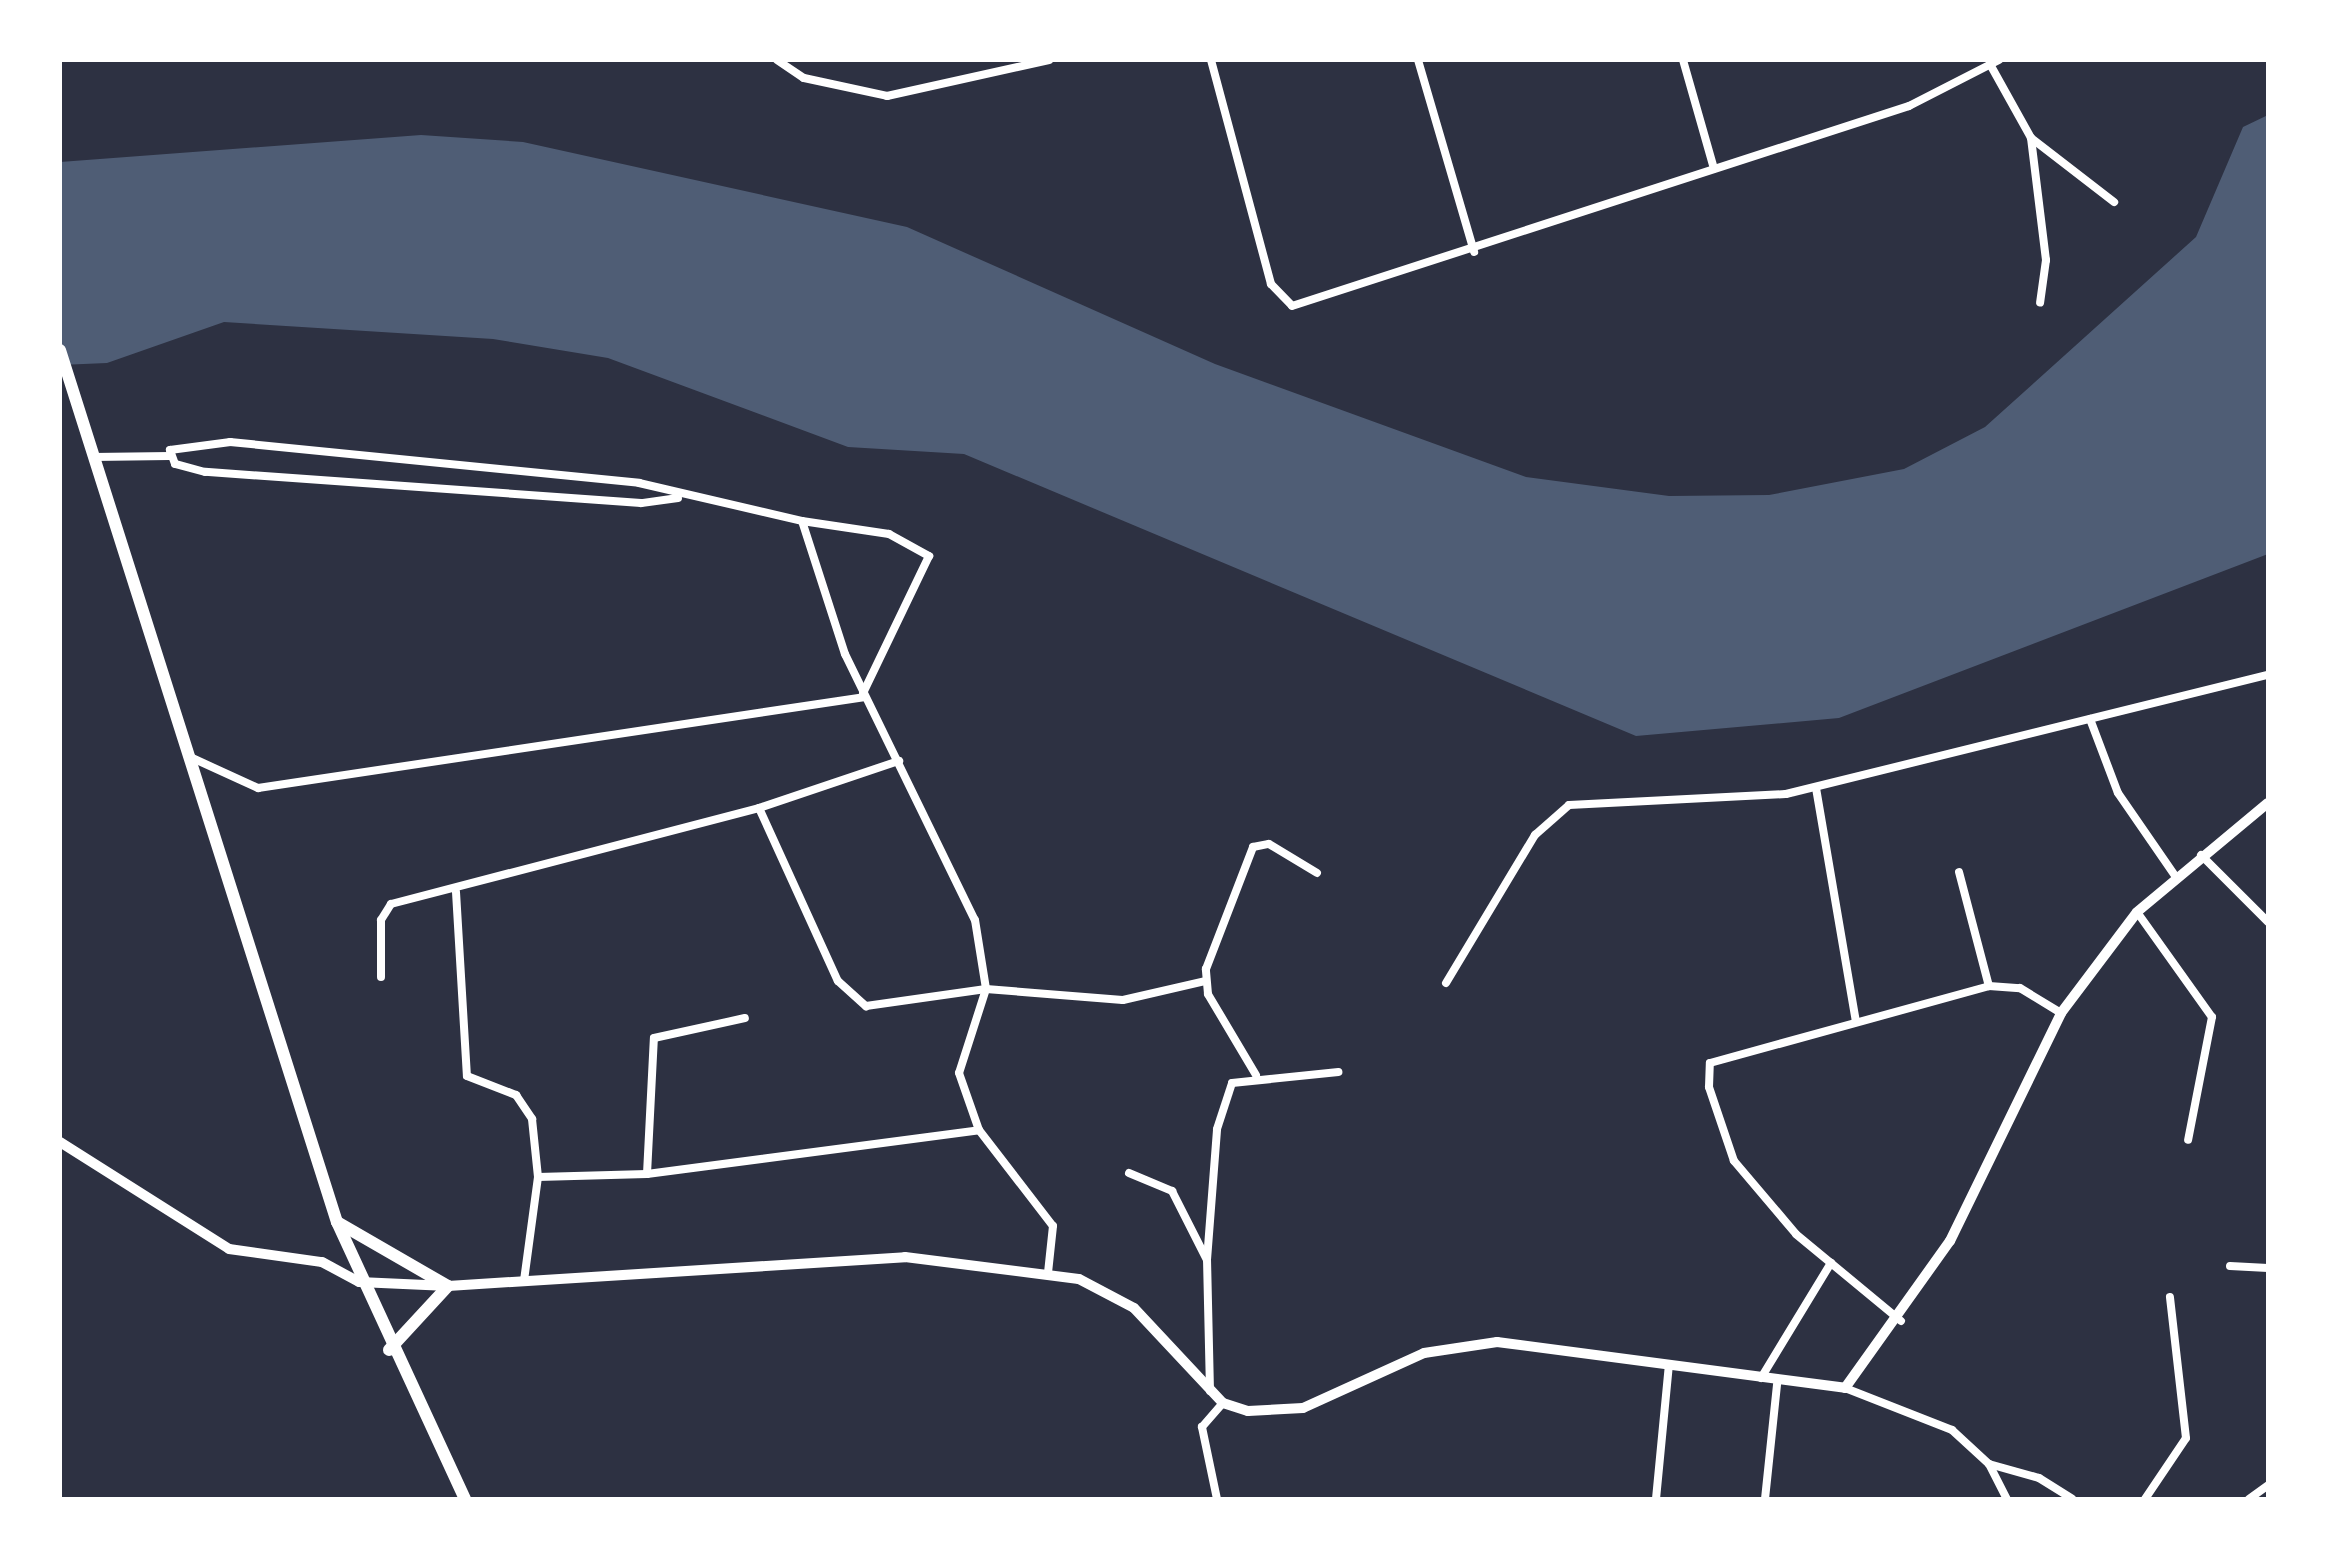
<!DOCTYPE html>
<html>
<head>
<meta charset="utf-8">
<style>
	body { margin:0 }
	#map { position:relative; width:2328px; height:1559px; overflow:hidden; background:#2d3142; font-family:"Nunito Sans",sans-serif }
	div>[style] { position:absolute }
	.water>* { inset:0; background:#4f5d75 }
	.minor>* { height:8px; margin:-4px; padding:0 4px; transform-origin:4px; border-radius:4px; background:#fff }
	.tertiary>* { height:10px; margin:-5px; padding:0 5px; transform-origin:5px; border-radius:5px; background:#fff }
	.primary>* { height:12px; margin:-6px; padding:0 6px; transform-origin:6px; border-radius:6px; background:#fff }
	span { translate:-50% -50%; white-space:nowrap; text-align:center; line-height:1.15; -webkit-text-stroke:8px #fff; paint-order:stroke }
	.frame { position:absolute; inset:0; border:62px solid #fff; pointer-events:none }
</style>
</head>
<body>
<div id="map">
	<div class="water">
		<div style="clip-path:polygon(2268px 115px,2268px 554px,1839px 718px,1636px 736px,964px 454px,848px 447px,608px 358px,493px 339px,224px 322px,107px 363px,60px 365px,60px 162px,421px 135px,523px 142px,907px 227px,1215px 364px,1526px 477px,1669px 496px,1769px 495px,1904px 469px,1985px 427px,2196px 237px,2243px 127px)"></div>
	</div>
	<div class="minor">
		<div style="left:777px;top:60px;width:32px;rotate:34deg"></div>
		<div style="left:804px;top:78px;width:85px;rotate:12.2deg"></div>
		<div style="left:887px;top:96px;width:166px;rotate:-12.5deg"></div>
		<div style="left:1211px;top:60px;width:232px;rotate:75deg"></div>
		<div style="left:1271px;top:284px;width:30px;rotate:46deg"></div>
		<div style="left:1292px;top:306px;width:649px;rotate:-17.96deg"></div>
		<div style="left:1909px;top:106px;width:101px;rotate:-27.1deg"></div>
		<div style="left:1418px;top:60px;width:200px;rotate:73.7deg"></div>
		<div style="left:1683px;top:60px;width:113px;rotate:74.1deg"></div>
		<div style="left:1991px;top:66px;width:82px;rotate:60.9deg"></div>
		<div style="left:2031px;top:138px;width:105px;rotate:37.6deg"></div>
		<div style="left:2031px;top:138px;width:123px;rotate:83deg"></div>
		<div style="left:2046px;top:260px;width:43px;rotate:97.9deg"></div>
		<div style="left:93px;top:457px;width:77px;rotate:-0.7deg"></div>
		<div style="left:678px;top:498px;width:37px;rotate:172deg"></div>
		<div style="left:641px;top:503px;width:437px;rotate:-175.9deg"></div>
		<div style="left:205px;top:472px;width:31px;rotate:-165deg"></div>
		<div style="left:175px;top:464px;width:15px;rotate:-110deg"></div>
		<div style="left:170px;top:450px;width:61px;rotate:-7.6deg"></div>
		<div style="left:230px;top:442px;width:411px;rotate:5.7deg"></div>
		<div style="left:639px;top:483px;width:167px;rotate:13.1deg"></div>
		<div style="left:802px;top:521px;width:140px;rotate:72.1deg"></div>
		<div style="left:845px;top:654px;width:296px;rotate:64deg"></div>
		<div style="left:975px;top:920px;width:70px;rotate:80.9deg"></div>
		<div style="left:986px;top:989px;width:88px;rotate:107.8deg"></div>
		<div style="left:959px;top:1073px;width:60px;rotate:70.7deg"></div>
		<div style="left:979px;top:1130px;width:121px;rotate:52.4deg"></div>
		<div style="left:1053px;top:1226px;width:47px;rotate:96.1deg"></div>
		<div style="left:802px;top:521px;width:88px;rotate:8.5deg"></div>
		<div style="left:889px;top:534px;width:46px;rotate:28.8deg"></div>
		<div style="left:929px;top:556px;width:152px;rotate:115.7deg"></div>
		<div style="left:2090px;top:719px;width:79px;rotate:69.3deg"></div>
		<div style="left:2118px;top:793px;width:102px;rotate:55.4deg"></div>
		<div style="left:190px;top:757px;width:75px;rotate:24.5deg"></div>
		<div style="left:258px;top:788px;width:614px;rotate:-8.53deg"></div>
		<div style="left:1816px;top:788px;width:237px;rotate:80.3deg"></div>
		<div style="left:759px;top:808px;width:190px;rotate:65.5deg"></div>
		<div style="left:838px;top:981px;width:38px;rotate:42deg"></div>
		<div style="left:866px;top:1006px;width:121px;rotate:-8.1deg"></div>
		<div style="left:986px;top:989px;width:137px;rotate:4.6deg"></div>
		<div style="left:1123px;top:1000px;width:84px;rotate:-13deg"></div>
		<div style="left:2201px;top:855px;width:95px;rotate:45deg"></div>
		<div style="left:1959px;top:872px;width:118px;rotate:75.3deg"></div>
		<div style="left:1989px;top:986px;width:31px;rotate:4deg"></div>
		<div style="left:2020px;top:988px;width:48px;rotate:31.4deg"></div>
		<div style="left:456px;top:892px;width:184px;rotate:86.6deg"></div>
		<div style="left:467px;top:1076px;width:53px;rotate:21.2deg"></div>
		<div style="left:516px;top:1095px;width:29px;rotate:56deg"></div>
		<div style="left:532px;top:1119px;width:58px;rotate:84.1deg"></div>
		<div style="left:538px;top:1177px;width:104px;rotate:97.7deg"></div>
		<div style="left:2137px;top:912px;width:129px;rotate:54.5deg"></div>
		<div style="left:2212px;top:1017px;width:125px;rotate:101deg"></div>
		<div style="left:381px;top:977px;width:57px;rotate:-90deg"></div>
		<div style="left:381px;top:920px;width:19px;rotate:-58deg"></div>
		<div style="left:391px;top:904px;width:380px;rotate:-14.6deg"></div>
		<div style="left:759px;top:808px;width:148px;rotate:-18.6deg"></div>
		<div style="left:1446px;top:983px;width:173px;rotate:-59deg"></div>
		<div style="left:1535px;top:835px;width:45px;rotate:-41.4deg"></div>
		<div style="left:1569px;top:805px;width:217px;rotate:-2.9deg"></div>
		<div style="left:1786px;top:794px;width:496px;rotate:-13.9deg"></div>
		<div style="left:1256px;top:1075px;width:94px;rotate:-120.7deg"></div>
		<div style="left:1208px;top:994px;width:25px;rotate:-95deg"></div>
		<div style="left:1206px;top:969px;width:131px;rotate:-68.9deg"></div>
		<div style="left:1253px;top:847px;width:16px;rotate:-11deg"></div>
		<div style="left:1269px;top:844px;width:56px;rotate:31.1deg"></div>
		<div style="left:1129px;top:1173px;width:47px;rotate:22.7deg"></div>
		<div style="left:1172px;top:1191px;width:77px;rotate:63.1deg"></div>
		<div style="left:647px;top:1174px;width:136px;rotate:-87.1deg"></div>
		<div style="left:654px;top:1038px;width:93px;rotate:-12.4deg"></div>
		<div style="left:538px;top:1177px;width:109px;rotate:-1.6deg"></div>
		<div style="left:647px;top:1174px;width:335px;rotate:-7.5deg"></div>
		<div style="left:2230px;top:1266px;width:38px;rotate:3deg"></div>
		<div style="left:1901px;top:1321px;width:136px;rotate:-140.4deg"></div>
		<div style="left:1796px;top:1234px;width:96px;rotate:-130.3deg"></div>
		<div style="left:1734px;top:1161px;width:78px;rotate:-108.7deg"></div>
		<div style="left:1709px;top:1087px;width:24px;rotate:-88deg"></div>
		<div style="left:1710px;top:1063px;width:289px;rotate:-15.4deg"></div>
		<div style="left:1761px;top:1378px;width:135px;rotate:-58.7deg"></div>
		<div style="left:1845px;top:1388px;width:115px;rotate:21.4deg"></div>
		<div style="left:1952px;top:1430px;width:50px;rotate:42.6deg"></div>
		<div style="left:1989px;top:1464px;width:39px;rotate:63deg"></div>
		<div style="left:1210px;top:1391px;width:131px;rotate:-91.3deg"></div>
		<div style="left:1207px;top:1260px;width:131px;rotate:-85.6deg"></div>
		<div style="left:1217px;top:1129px;width:48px;rotate:-71.9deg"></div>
		<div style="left:1232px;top:1083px;width:107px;rotate:-5.9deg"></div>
		<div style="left:1989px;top:1464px;width:52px;rotate:15.6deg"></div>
		<div style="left:2039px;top:1478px;width:39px;rotate:32deg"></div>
		<div style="left:1217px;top:1499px;width:74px;rotate:-101.8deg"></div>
		<div style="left:1202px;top:1427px;width:32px;rotate:-49deg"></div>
		<div style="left:1656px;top:1499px;width:135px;rotate:-84.5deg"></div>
		<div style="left:1765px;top:1499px;width:116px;rotate:-84deg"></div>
		<div style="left:2145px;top:1499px;width:73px;rotate:-56.1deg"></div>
		<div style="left:2186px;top:1438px;width:142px;rotate:-96.5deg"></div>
		<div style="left:2249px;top:1499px;width:24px;rotate:-36deg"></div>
	</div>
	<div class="tertiary">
		<div style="left:60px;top:1142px;width:200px;rotate:32.3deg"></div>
		<div style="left:229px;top:1249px;width:94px;rotate:8deg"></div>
		<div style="left:322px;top:1262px;width:42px;rotate:28.4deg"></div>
		<div style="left:359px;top:1282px;width:89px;rotate:2.6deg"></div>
		<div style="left:448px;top:1286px;width:458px;rotate:-3.6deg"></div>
		<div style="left:905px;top:1257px;width:175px;rotate:7.2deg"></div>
		<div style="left:1079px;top:1279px;width:62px;rotate:27.8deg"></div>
		<div style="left:1134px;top:1308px;width:130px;rotate:46.9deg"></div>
		<div style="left:1223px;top:1403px;width:26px;rotate:18deg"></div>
		<div style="left:1248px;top:1411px;width:55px;rotate:-3.1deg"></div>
		<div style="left:1303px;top:1408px;width:133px;rotate:-24.4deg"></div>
		<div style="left:1424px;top:1353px;width:74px;rotate:-8.6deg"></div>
		<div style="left:1497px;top:1342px;width:351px;rotate:7.5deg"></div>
		<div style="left:1845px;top:1388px;width:181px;rotate:-54.5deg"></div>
		<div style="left:1950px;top:1241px;width:254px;rotate:-64deg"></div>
		<div style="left:2061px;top:1013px;width:126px;rotate:-53deg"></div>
		<div style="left:2137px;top:912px;width:170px;rotate:-39.8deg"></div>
	</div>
	<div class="primary">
		<div style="left:60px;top:350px;width:915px;rotate:72.38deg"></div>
		<div style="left:337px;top:1222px;width:305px;rotate:65.2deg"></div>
		<div style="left:337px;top:1222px;width:128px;rotate:30deg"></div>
		<div style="left:448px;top:1286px;width:87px;rotate:132.7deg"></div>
	</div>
	<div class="frame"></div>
</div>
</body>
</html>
